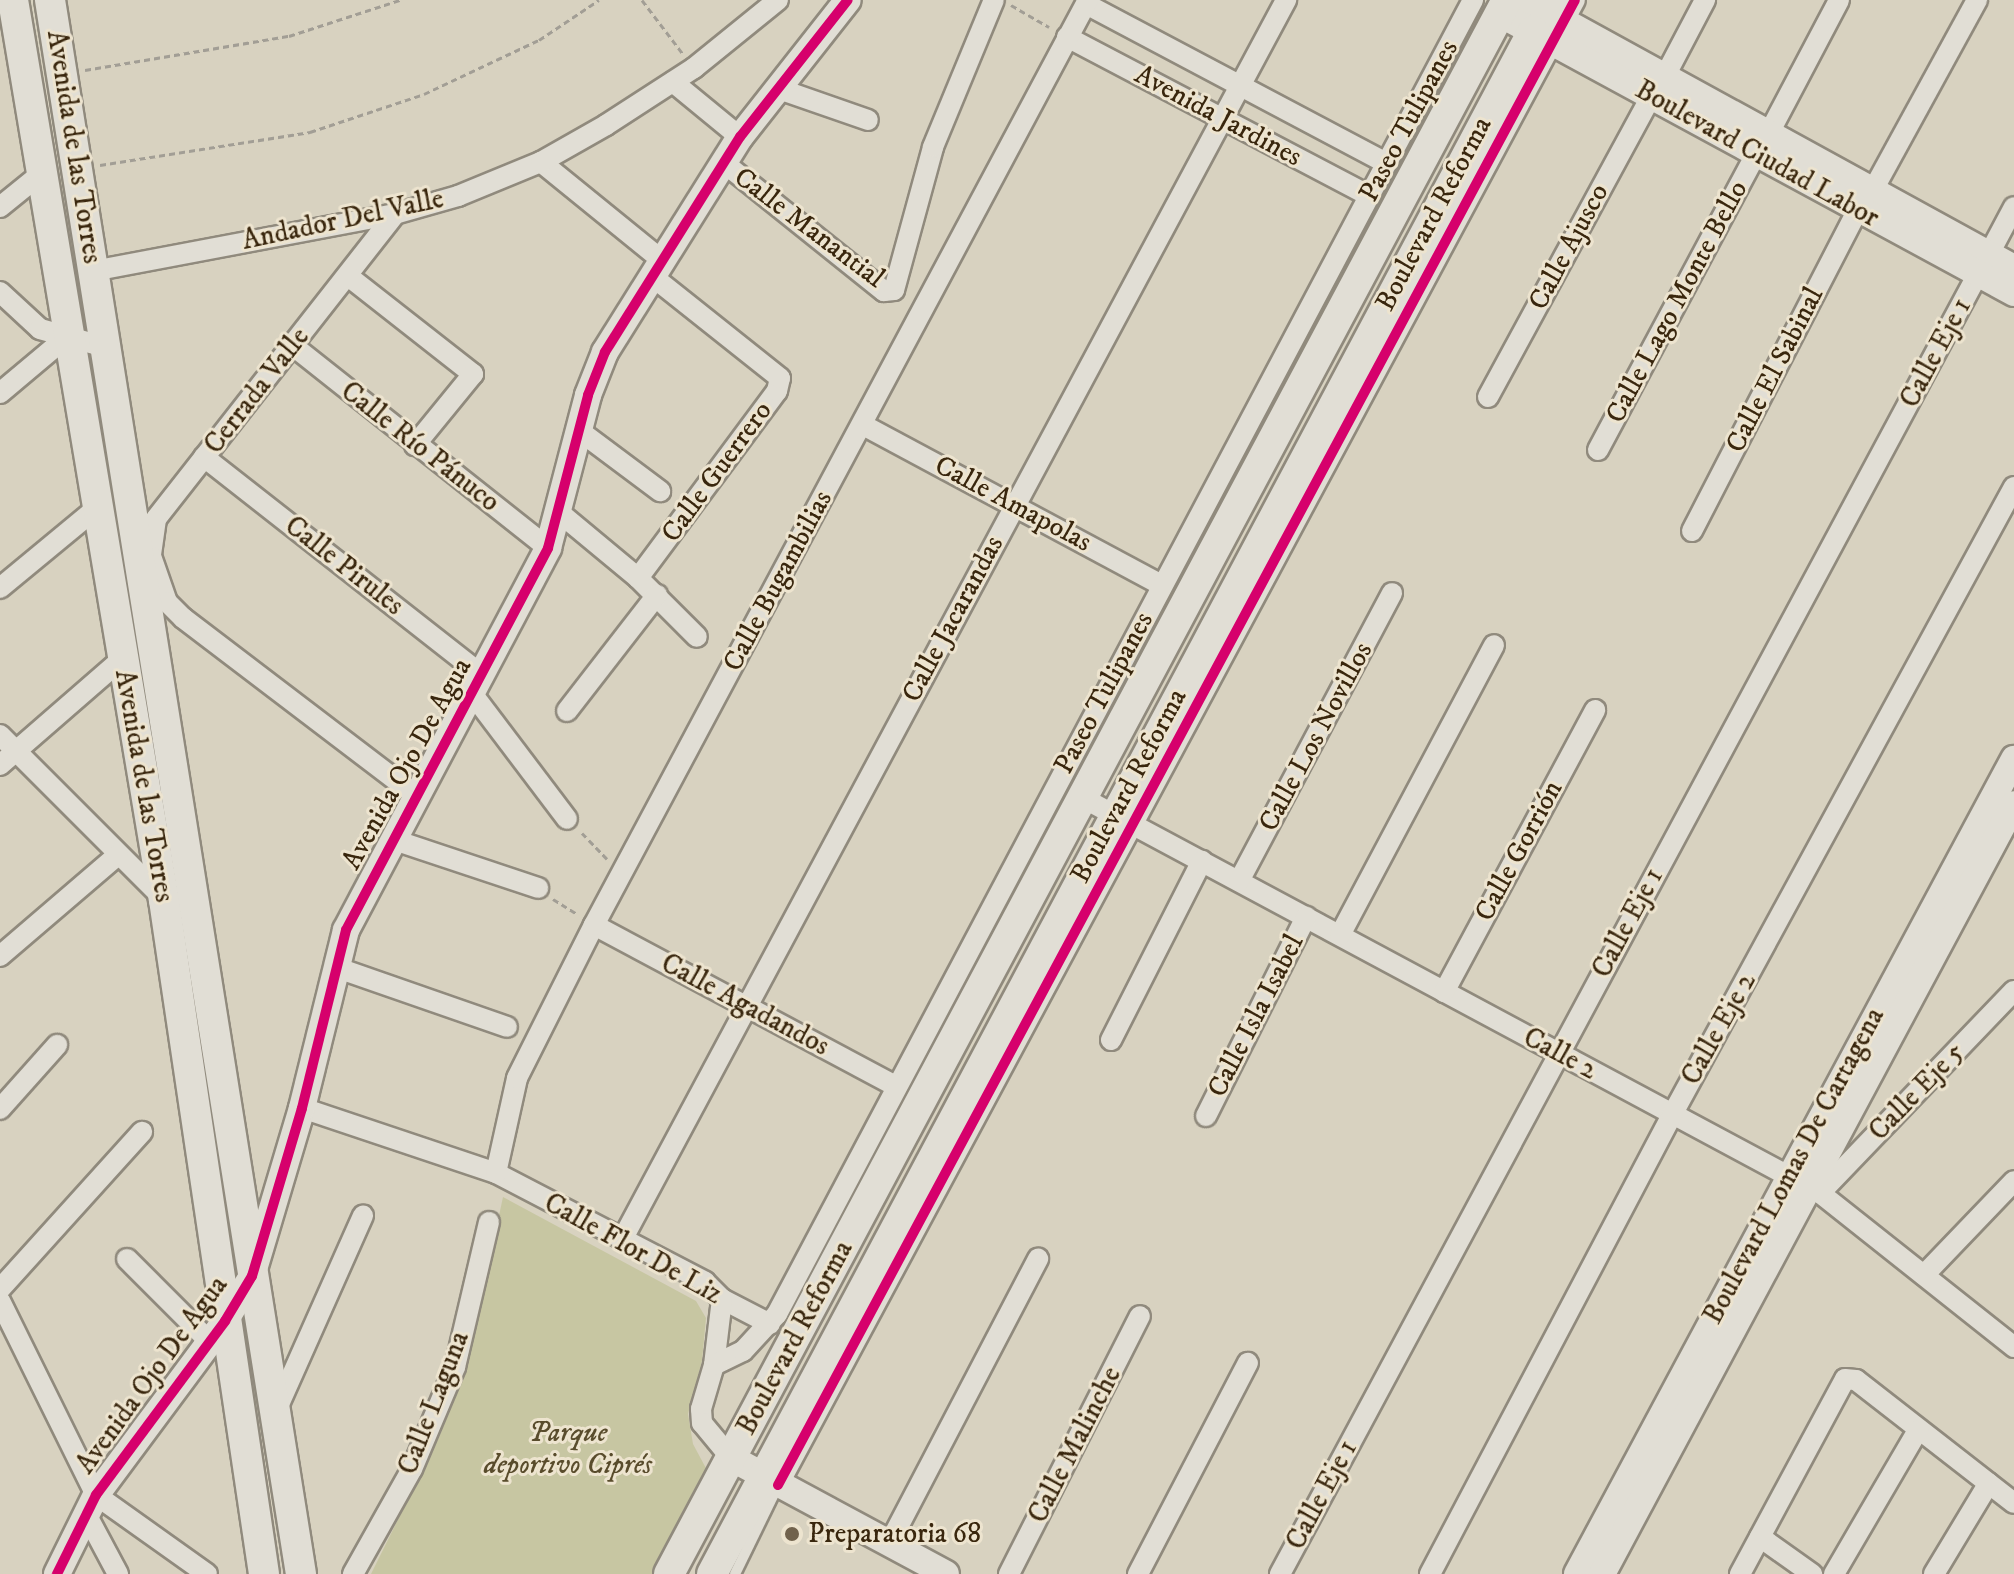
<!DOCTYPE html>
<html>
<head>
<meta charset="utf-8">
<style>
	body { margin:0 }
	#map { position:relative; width:2014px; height:1574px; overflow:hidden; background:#d8d2c0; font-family:"IM FELL DW Pica",serif }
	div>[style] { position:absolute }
	.green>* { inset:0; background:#c7c6a2 }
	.path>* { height:3px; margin-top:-1.5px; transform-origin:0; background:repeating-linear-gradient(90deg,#a29e95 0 6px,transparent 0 10px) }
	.roads { filter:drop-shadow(2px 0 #908a7d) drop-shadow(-2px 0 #908a7d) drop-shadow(0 2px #908a7d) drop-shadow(0 -2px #908a7d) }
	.service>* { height:10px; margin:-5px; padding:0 5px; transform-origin:5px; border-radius:5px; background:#e1ded5 }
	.minor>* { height:20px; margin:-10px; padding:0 10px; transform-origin:10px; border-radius:10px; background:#e1ded5 }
	.tertiary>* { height:26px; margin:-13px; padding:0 13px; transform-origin:13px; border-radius:13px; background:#e1ded5 }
	.secondary>* { height:30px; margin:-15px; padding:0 15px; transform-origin:15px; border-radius:15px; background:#e1ded5 }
	.cycleway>* { height:10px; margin:-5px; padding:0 5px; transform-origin:5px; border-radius:5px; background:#d6006c }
	.dots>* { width:22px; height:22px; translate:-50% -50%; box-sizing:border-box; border:4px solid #ede4cf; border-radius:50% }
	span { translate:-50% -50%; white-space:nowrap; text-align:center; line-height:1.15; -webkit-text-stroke:6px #ede4cf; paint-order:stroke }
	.street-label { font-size:28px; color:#39260d }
	.park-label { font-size:28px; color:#594c2c; font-style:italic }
	.poi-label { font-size:28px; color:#39260d }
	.left { translate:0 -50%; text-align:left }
</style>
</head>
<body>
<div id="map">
	<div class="green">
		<div style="clip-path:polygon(503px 1197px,696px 1301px,706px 1318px,702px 1361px,688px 1414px,693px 1444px,708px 1472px,655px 1574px,371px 1574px,440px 1435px,469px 1356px)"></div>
	</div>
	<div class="path">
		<div style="left:642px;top:0;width:68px;rotate:52.8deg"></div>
		<div style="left:1011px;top:5px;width:44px;rotate:30.1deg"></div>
		<div style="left:85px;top:70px;width:207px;rotate:-9.5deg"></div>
		<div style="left:289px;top:36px;width:117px;rotate:-18deg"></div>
		<div style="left:100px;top:165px;width:213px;rotate:-8.9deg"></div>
		<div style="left:310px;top:132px;width:120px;rotate:-18.4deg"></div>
		<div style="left:424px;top:94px;width:127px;rotate:-25.2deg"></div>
		<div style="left:539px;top:40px;width:72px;rotate:-33.7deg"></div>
		<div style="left:582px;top:833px;width:36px;rotate:46deg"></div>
		<div style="left:553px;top:899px;width:28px;rotate:32deg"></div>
	</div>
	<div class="roads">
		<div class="service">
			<div style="left:735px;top:1574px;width:98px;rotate:-64deg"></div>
		</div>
		<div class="minor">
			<div style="left:1086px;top:4px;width:340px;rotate:27.9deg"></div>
			<div style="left:1067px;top:37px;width:340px;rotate:27.7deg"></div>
			<div style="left:1665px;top:76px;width:86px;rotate:-62.2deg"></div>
			<div style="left:673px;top:82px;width:87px;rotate:39.4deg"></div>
			<div style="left:779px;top:89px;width:94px;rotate:19.2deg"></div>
			<div style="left:1769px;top:133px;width:150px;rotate:-62.2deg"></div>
			<div style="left:541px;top:162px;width:159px;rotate:39.1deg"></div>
			<div style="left:724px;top:163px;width:205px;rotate:38.7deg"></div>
			<div style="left:884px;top:291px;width:10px;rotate:-6deg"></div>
			<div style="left:894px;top:290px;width:148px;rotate:-74.7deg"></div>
			<div style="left:933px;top:147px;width:159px;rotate:-67.5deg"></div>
			<div style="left:1873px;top:190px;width:217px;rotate:-61.3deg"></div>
			<div style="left:0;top:207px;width:54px;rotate:-39deg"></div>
			<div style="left:395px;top:214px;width:387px;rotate:128.1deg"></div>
			<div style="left:156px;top:519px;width:37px;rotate:98deg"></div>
			<div style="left:151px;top:556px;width:49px;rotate:70.8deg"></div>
			<div style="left:167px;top:602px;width:23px;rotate:45deg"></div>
			<div style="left:183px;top:618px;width:294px;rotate:37.3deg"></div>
			<div style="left:1989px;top:254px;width:53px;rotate:-62deg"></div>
			<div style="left:93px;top:271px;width:307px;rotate:-10.7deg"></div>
			<div style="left:395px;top:214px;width:66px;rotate:-15.9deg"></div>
			<div style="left:458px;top:196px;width:90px;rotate:-22.3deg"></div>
			<div style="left:541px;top:162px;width:75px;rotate:-29.6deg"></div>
			<div style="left:606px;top:125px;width:105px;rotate:-32.9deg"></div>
			<div style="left:694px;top:68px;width:108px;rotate:-39deg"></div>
			<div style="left:348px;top:276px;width:159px;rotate:38.1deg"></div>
			<div style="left:473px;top:374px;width:92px;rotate:129.2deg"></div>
			<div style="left:0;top:292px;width:54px;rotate:42.8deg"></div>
			<div style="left:40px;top:329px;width:67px;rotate:15.5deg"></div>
			<div style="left:292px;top:345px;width:327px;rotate:38.4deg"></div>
			<div style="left:0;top:393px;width:90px;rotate:-40deg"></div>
			<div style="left:1488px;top:397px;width:341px;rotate:-61.5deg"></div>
			<div style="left:863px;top:425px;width:339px;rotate:28.2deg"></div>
			<div style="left:581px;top:432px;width:99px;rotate:36.8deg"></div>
			<div style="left:1598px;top:450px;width:336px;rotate:-61.9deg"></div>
			<div style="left:204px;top:457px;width:355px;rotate:38.1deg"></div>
			<div style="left:561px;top:514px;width:100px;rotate:39.7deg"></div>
			<div style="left:638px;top:578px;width:83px;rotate:45deg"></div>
			<div style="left:1692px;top:531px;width:362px;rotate:-62.7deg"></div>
			<div style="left:638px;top:578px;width:233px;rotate:-53.4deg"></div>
			<div style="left:777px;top:391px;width:13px;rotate:-77deg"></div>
			<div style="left:780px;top:378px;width:162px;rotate:-141.5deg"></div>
			<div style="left:0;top:588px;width:127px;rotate:-39.6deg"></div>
			<div style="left:474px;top:696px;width:154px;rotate:52.9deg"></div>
			<div style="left:567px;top:711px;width:147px;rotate:-52.2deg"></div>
			<div style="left:0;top:735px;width:233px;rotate:45deg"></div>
			<div style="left:0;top:765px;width:163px;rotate:-41deg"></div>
			<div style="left:1083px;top:798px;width:836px;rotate:28.19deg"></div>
			<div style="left:1820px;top:1193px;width:248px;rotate:38.4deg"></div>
			<div style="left:394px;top:840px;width:152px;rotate:18.4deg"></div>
			<div style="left:1239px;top:881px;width:326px;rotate:-62deg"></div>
			<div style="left:594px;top:925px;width:342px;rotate:28.1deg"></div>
			<div style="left:1340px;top:935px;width:328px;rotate:-62deg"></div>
			<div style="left:0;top:956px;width:155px;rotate:-40.6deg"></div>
			<div style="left:335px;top:967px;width:182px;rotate:19.2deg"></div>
			<div style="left:1444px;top:992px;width:320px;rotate:-61.8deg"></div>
			<div style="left:1111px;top:1040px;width:201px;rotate:-63.1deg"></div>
			<div style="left:302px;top:1108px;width:205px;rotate:18.5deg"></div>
			<div style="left:496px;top:1173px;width:236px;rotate:27.5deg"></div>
			<div style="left:705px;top:1282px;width:24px;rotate:45deg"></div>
			<div style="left:722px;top:1299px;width:54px;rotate:27.5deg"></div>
			<div style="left:0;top:1109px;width:86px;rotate:-48.3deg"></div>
			<div style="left:1206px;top:1116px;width:223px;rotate:-63.3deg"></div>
			<div style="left:496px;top:1173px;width:97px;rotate:-77.5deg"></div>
			<div style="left:517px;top:1078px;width:171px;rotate:-63.3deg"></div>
			<div style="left:594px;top:925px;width:1049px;rotate:-61.9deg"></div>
			<div style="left:1820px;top:1193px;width:280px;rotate:-46.2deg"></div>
			<div style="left:622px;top:1240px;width:1407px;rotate:-61.83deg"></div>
			<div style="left:127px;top:1259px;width:116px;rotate:45deg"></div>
			<div style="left:1924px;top:1275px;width:130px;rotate:-46.2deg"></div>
			<div style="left:0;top:1289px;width:212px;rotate:-47.9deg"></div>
			<div style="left:722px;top:1299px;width:66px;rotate:96.9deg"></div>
			<div style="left:714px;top:1365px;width:46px;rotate:106.5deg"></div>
			<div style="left:701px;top:1409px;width:14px;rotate:86deg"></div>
			<div style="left:702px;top:1423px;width:45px;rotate:50.4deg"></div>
			<div style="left:0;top:1301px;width:216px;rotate:63.7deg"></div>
			<div style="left:96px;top:1495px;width:136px;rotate:35.4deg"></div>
			<div style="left:714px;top:1365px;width:32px;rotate:-26deg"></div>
			<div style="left:743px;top:1351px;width:50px;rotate:-47.4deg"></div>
			<div style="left:777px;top:1314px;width:1487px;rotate:-62.09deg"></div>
			<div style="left:276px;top:1411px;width:214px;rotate:-66deg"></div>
			<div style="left:778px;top:1485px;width:1685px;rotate:-61.78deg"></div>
			<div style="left:86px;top:1514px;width:68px;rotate:61.9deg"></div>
			<div style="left:1760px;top:1537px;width:64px;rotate:35.4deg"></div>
			<div style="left:889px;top:1544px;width:322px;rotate:-62.4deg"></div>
			<div style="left:353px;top:1574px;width:120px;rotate:-60.7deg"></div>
			<div style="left:412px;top:1469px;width:111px;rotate:-67.1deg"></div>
			<div style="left:455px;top:1367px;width:149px;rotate:-76.8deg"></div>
			<div style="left:1009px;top:1574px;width:289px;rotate:-63.1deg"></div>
			<div style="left:1138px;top:1574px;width:238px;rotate:-62.5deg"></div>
			<div style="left:1280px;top:1574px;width:1476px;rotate:-61.77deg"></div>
			<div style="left:1430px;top:1574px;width:519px;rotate:-62.2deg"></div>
			<div style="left:1672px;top:1115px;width:715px;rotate:-61.43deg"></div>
			<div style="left:1740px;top:1574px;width:221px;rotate:-61.7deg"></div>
			<div style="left:1845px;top:1379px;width:11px;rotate:5deg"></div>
			<div style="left:1856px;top:1380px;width:200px;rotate:37.9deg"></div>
			<div style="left:1834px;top:1574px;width:167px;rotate:-59.7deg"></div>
			<div style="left:1934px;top:1574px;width:106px;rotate:-58.9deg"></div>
		</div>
		<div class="tertiary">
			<div style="left:1525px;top:0;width:558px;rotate:28.73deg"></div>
			<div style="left:1500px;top:14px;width:585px;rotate:28.49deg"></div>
			<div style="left:731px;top:1458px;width:244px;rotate:28.3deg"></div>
			<div style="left:57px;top:1574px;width:88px;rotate:-63.7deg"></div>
			<div style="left:96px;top:1495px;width:217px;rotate:-53.4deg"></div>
			<div style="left:225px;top:1321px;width:52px;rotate:-59deg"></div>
			<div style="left:252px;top:1276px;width:175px;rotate:-73.4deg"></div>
			<div style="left:302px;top:1108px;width:183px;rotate:-76.1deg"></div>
			<div style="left:346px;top:930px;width:432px;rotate:-62.1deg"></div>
			<div style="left:548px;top:548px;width:158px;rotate:-75.3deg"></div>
			<div style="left:588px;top:395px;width:46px;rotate:-68.4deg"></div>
			<div style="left:605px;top:352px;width:254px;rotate:-57.9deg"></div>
			<div style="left:740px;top:137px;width:174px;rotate:-51.8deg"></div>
			<div style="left:1577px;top:1574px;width:925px;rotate:-61.8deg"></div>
			<div style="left:1602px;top:1574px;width:873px;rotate:-61.85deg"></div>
		</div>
		<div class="secondary">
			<div style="left:13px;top:0;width:913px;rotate:80.48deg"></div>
			<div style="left:164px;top:900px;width:681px;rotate:81.56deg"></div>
			<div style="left:50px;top:0;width:1594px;rotate:80.94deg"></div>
			<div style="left:1545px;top:10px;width:11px;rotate:-63deg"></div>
			<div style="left:669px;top:1574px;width:1783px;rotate:-61.97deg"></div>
			<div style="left:712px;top:1574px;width:1748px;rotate:-61.98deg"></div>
		</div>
	</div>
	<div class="cycleway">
		<div style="left:778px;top:1485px;width:1685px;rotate:-61.78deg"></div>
		<div style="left:57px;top:1574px;width:88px;rotate:-63.7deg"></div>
		<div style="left:96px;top:1495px;width:217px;rotate:-53.4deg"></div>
		<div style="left:225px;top:1321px;width:52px;rotate:-59deg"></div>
		<div style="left:252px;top:1276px;width:175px;rotate:-73.4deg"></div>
		<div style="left:302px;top:1108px;width:183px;rotate:-76.1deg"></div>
		<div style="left:346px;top:930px;width:432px;rotate:-62.1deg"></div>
		<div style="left:548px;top:548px;width:158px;rotate:-75.3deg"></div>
		<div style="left:588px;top:395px;width:46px;rotate:-68.4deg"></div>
		<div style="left:605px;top:352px;width:254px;rotate:-57.9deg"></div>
		<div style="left:740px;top:137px;width:174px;rotate:-51.8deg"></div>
	</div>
	<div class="dots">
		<div style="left:792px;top:1534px;background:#71624c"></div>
	</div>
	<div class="street-label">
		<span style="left:1218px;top:116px;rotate:28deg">Avenida Jardines</span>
		<span style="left:1409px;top:121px;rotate:-62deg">Paseo Tulipanes</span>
		<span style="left:74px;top:147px;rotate:81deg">Avenida de las Torres</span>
		<span style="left:1757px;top:154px;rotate:29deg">Boulevard Ciudad Labor</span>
		<span style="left:1434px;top:214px;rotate:-62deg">Boulevard Reforma</span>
		<span style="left:343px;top:220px;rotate:-12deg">Andador Del Valle</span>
		<span style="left:809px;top:228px;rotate:37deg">Calle Manantial</span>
		<span style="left:1569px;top:247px;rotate:-62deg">Calle Ajusco</span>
		<span style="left:1677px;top:302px;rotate:-62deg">Calle Lago Monte Bello</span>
		<span style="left:1936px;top:353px;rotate:-62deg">Calle Eje 1</span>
		<span style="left:1775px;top:370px;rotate:-63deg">Calle El Sabinal</span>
		<span style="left:257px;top:391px;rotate:-52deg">Cerrada Valle</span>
		<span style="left:420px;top:447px;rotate:38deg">Calle Río Pánuco</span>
		<span style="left:717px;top:472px;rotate:-54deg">Calle Guerrero</span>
		<span style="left:1013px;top:504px;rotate:28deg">Calle Amapolas</span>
		<span style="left:344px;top:566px;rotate:38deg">Calle Pirules</span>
		<span style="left:778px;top:581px;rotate:-62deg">Calle Bugambilias</span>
		<span style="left:953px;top:619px;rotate:-62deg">Calle Jacarandas</span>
		<span style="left:1104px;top:693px;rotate:-62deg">Paseo Tulipanes</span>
		<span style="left:1316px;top:737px;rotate:-62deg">Calle Los Novillos</span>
		<span style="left:407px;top:764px;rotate:-61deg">Avenida Ojo De Agua</span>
		<span style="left:144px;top:786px;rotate:80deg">Avenida de las Torres</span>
		<span style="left:1129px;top:786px;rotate:-62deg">Boulevard Reforma</span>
		<span style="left:1519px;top:851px;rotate:-62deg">Calle Gorrión</span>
		<span style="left:1628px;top:923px;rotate:-62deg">Calle Eje 1</span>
		<span style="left:745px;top:1005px;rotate:28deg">Calle Agadandos</span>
		<span style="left:1256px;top:1016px;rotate:-63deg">Calle Isla Isabel</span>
		<span style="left:1719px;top:1029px;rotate:-61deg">Calle Eje 2</span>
		<span style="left:1560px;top:1054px;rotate:28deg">Calle 2</span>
		<span style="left:1917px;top:1092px;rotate:-46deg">Calle Eje 5</span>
		<span style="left:1794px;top:1166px;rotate:-62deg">Boulevard Lomas De Cartagena</span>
		<span style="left:633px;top:1249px;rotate:29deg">Calle Flor De Liz</span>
		<span style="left:795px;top:1338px;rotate:-62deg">Boulevard Reforma</span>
		<span style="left:152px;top:1375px;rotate:-54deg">Avenida Ojo De Agua</span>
		<span style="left:434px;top:1403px;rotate:-69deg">Calle Laguna</span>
		<span style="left:1075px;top:1445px;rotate:-63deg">Calle Malinche</span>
		<span style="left:1322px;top:1495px;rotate:-62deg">Calle Eje 1</span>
	</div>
	<div class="park-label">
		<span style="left:568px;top:1449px">Parque<br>deportivo Ciprés</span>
	</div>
	<div class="poi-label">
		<span class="left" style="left:808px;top:1534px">Preparatoria 68</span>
	</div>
</div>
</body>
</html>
